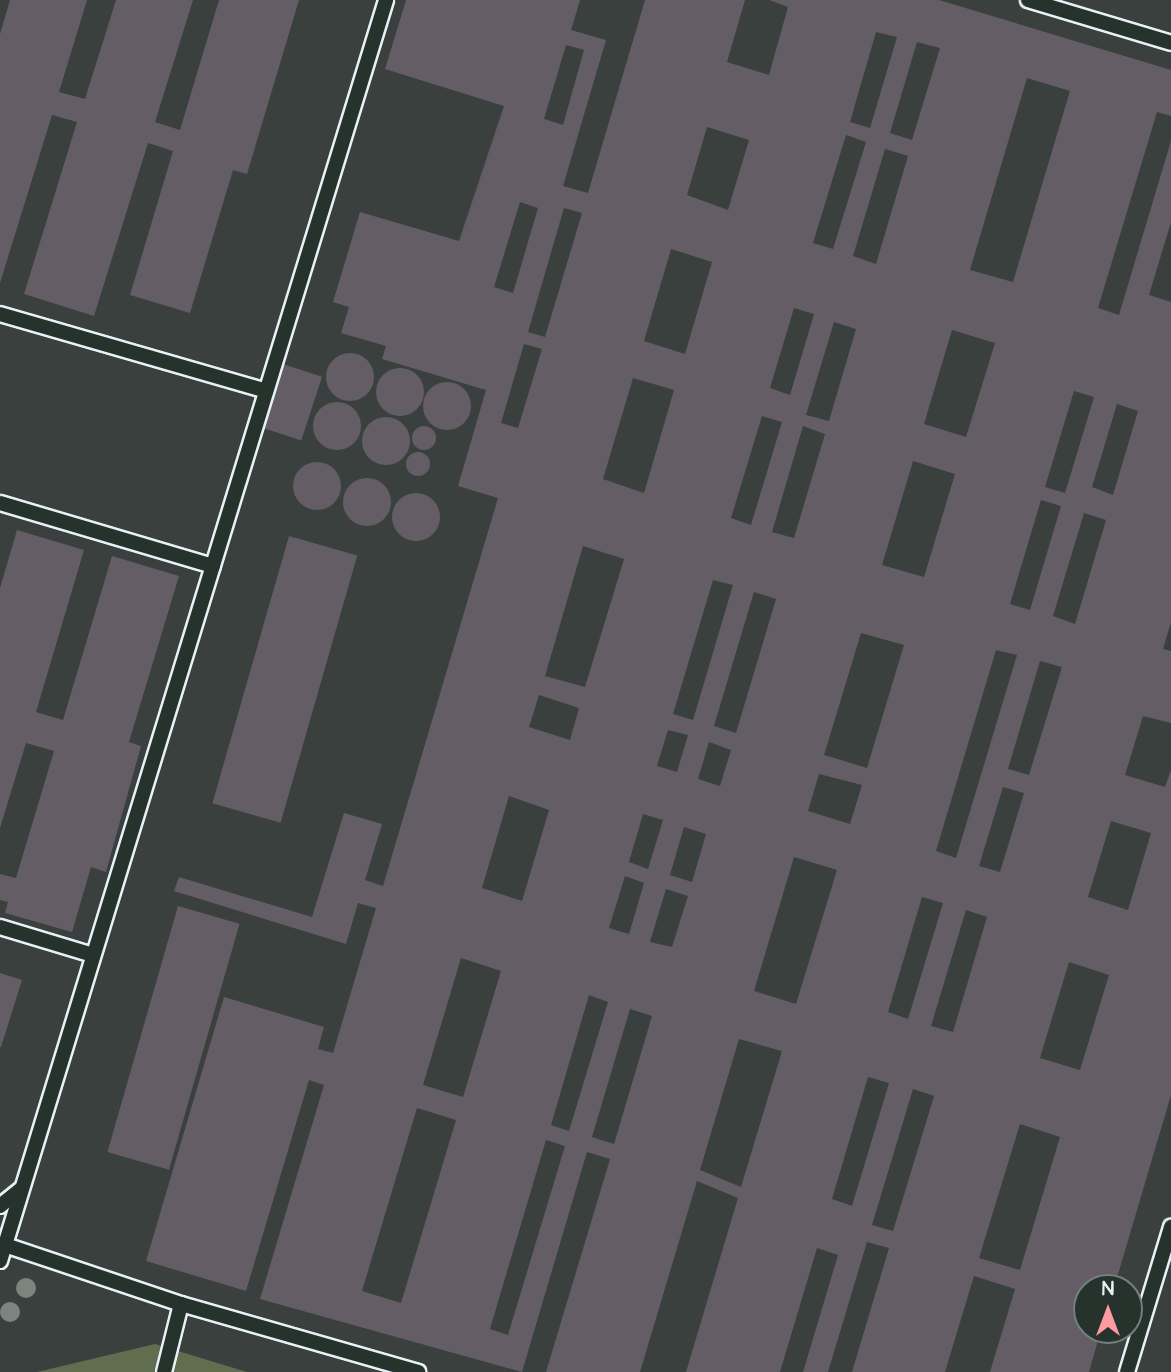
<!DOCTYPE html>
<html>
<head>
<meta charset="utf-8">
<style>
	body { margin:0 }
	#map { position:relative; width:1171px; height:1372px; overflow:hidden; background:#39403e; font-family:"Architects Daughter",sans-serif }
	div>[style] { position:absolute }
	.green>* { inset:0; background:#616d4f }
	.building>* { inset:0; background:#645d66; transform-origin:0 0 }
	.round { border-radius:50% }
	.roads { filter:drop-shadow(2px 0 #e8f1f8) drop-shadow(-2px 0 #e8f1f8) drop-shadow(0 2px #e8f1f8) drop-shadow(0 -2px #e8f1f8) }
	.lane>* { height:14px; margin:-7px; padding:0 7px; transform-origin:7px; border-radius:7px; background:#26332d }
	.trees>* { width:20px; height:20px; margin:-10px; border-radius:50%; background:#7c847f }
	span { translate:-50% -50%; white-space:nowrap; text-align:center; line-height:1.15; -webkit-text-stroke:6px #26332d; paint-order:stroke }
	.north { position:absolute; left:1073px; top:1274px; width:70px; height:70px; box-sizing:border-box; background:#26332d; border:2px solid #747f7e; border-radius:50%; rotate:0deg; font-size:19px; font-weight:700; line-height:28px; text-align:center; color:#e8f1f8 }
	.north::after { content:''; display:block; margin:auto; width:24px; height:32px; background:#ff9aa2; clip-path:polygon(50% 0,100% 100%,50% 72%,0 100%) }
</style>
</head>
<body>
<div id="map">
	<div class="green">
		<div style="clip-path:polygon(155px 1344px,247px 1372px,37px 1372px)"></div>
	</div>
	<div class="building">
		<div style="clip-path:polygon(10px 0,87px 0,59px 92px,85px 99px,116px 0,193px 0,155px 122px,180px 130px,219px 0,299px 0,247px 174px,233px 170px,190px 313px,130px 295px,173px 151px,148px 143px,94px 316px,24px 294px,77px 122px,52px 115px,0 283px,0 34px)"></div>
		<div style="clip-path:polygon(evenodd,406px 0,580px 0,571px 30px,606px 40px,563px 186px,588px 193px,645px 0,745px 0,727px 62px,769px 75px,788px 7px,769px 0,939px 0,1171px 70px,1171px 116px,1157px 112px,1098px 308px,1119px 315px,1171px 141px,1171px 222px,1149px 295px,1171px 302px,1171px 622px,1163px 649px,1171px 651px,1171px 723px,1143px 716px,1125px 775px,1165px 787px,1171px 770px,1171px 1095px,1114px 1288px,1087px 1288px,1087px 1330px,1101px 1330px,1089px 1372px,990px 1372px,1015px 1289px,974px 1276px,945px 1372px,852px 1372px,889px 1248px,867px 1242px,828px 1372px,803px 1372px,838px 1255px,817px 1248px,780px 1372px,686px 1372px,738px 1198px,697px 1181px,640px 1372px,546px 1372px,610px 1159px,587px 1152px,522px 1372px,260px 1299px,324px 1085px,309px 1080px,246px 1291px,146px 1261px,224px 997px,324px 1027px,318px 1049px,333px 1053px,376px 908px,358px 903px,346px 944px,174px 891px,179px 877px,312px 917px,344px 813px,382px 824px,365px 880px,383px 886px,498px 498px,458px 486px,486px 390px,382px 359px,386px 346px,341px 333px,349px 307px,333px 302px,360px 212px,459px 241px,504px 106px,385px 69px,406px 0,876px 32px,897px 37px,870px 128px,850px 122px,876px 32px,406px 0,917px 42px,940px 48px,912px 140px,890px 133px,917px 42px,406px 0,566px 45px,584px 50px,563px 125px,544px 119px,566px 45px,406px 0,1027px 78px,1070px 91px,1013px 282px,970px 270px,1027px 78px,406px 0,707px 127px,749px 140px,728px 210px,687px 195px,707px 127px,406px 0,846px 135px,866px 142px,833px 249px,813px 243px,846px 135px,406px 0,885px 149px,908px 156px,876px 264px,853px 256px,885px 149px,406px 0,520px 202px,538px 208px,513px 293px,494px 287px,520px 202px,406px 0,564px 208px,582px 213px,545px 337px,528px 332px,564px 208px,406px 0,671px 249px,712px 262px,685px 354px,644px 341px,671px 249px,406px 0,794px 308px,814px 314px,790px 395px,770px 388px,794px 308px,406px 0,834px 322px,856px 329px,829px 421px,806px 415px,834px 322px,406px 0,952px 330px,995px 343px,966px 437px,924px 424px,952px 330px,406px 0,524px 344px,542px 349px,518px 428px,501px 423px,524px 344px,406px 0,633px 378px,674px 390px,644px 493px,603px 479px,633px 378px,406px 0,1074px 391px,1094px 397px,1065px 493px,1045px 487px,1074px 391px,406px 0,1117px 404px,1138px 411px,1113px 495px,1092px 487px,1117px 404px,406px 0,762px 416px,782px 422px,751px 525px,731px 518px,762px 416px,406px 0,803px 426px,825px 434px,794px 538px,772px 532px,803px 426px,406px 0,913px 461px,955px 474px,924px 577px,882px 565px,913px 461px,406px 0,1041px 500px,1061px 506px,1030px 610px,1010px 604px,1041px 500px,406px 0,1084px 513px,1106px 520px,1075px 624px,1053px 616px,1084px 513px,406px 0,583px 546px,624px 559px,585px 687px,545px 676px,583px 546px,406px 0,713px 580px,733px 585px,693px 720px,673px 714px,713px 580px,406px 0,754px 592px,776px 599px,736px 733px,714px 726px,754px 592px,406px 0,861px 633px,904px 645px,867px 768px,824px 755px,861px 633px,406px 0,996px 650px,1017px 655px,956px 858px,936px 851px,996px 650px,406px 0,1040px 661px,1062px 667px,1029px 775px,1008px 769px,1040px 661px,406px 0,539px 695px,579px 708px,570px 740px,529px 727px,539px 695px,406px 0,668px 730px,688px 735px,677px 772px,657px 766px,668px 730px,406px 0,709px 742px,731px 750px,720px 786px,698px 779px,709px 742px,406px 0,819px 774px,862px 785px,850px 824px,808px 811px,819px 774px,406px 0,1003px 787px,1024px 793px,1000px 872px,979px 866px,1003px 787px,406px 0,509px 796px,549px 810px,522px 901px,482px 888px,509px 796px,406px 0,643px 814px,663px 820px,648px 869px,629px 862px,643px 814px,406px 0,1111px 821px,1151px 833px,1128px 910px,1088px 897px,1111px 821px,406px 0,684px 827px,706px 834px,692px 882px,670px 875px,684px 827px,406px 0,794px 857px,837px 870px,796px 1004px,754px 991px,794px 857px,406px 0,625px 876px,644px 883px,629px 934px,609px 928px,625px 876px,406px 0,666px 889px,688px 896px,672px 947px,650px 942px,666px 889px,406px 0,922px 897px,943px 903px,908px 1019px,888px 1012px,922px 897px,406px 0,966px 910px,987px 917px,953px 1032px,931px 1026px,966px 910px,406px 0,461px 958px,501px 971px,463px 1097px,423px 1085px,461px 958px,406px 0,1069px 962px,1109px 975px,1080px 1070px,1040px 1058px,1069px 962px,406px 0,589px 995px,608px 1002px,569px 1131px,551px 1125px,589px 995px,406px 0,630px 1009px,652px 1016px,614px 1144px,592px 1137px,630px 1009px,406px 0,739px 1039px,782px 1051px,741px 1187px,700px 1170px,739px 1039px,406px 0,868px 1077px,889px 1083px,852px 1206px,832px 1199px,868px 1077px,406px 0,913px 1089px,934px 1096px,893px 1231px,872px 1225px,913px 1089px,406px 0,417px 1108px,456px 1120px,401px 1303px,362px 1291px,417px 1108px,406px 0,1020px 1124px,1060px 1137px,1020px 1270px,979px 1258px,1020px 1124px,406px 0,546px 1140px,565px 1146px,508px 1335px,490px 1329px,546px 1140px)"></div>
		<div class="round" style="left:326px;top:353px;width:48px;height:48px"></div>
		<div style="left:283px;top:364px;width:41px;height:67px;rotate:18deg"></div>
		<div class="round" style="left:376px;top:368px;width:48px;height:48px"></div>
		<div class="round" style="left:423px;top:382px;width:48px;height:48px"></div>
		<div class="round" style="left:313px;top:402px;width:48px;height:48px"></div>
		<div class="round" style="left:362px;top:417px;width:48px;height:48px"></div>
		<div class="round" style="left:412px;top:426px;width:24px;height:24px"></div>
		<div class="round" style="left:406px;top:452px;width:24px;height:24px"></div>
		<div class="round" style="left:293px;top:462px;width:48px;height:48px"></div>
		<div class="round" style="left:343px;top:478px;width:48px;height:48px"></div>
		<div class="round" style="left:392px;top:493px;width:48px;height:48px"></div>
		<div style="clip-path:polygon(17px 530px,84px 550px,36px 712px,63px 720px,112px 556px,179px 576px,129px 742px,141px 746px,106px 872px,91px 867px,72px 932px,5px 913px,8px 902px,0 900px,0 874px,16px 878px,54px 751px,26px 743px,0 828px,0 588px)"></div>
		<div style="left:289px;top:536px;width:71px;height:278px;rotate:16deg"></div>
		<div style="left:178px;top:906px;width:64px;height:256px;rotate:16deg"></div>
		<div style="clip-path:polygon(0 973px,22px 980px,1px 1047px,0 1047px)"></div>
	</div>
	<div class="roads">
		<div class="lane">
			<div style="left:1028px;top:0;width:149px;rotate:16.7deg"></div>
			<div style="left:0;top:314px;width:277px;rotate:16.1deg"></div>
			<div style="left:0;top:503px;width:222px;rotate:16.5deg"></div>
			<div style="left:0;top:927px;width:97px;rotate:16.8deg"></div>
			<div style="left:0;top:1206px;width:28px;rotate:-39deg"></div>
			<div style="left:5px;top:1245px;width:1302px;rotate:-72.98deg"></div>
			<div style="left:0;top:1261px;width:17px;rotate:-73deg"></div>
			<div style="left:5px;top:1245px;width:186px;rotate:18.5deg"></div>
			<div style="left:181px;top:1304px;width:70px;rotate:104deg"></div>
			<div style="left:181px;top:1304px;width:247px;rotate:16deg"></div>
			<div style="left:1127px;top:1372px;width:152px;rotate:-73.1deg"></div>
		</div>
	</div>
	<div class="trees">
		<div style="left:26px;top:1288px"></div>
		<div style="left:10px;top:1312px"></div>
	</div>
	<div class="north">N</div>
</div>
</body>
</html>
